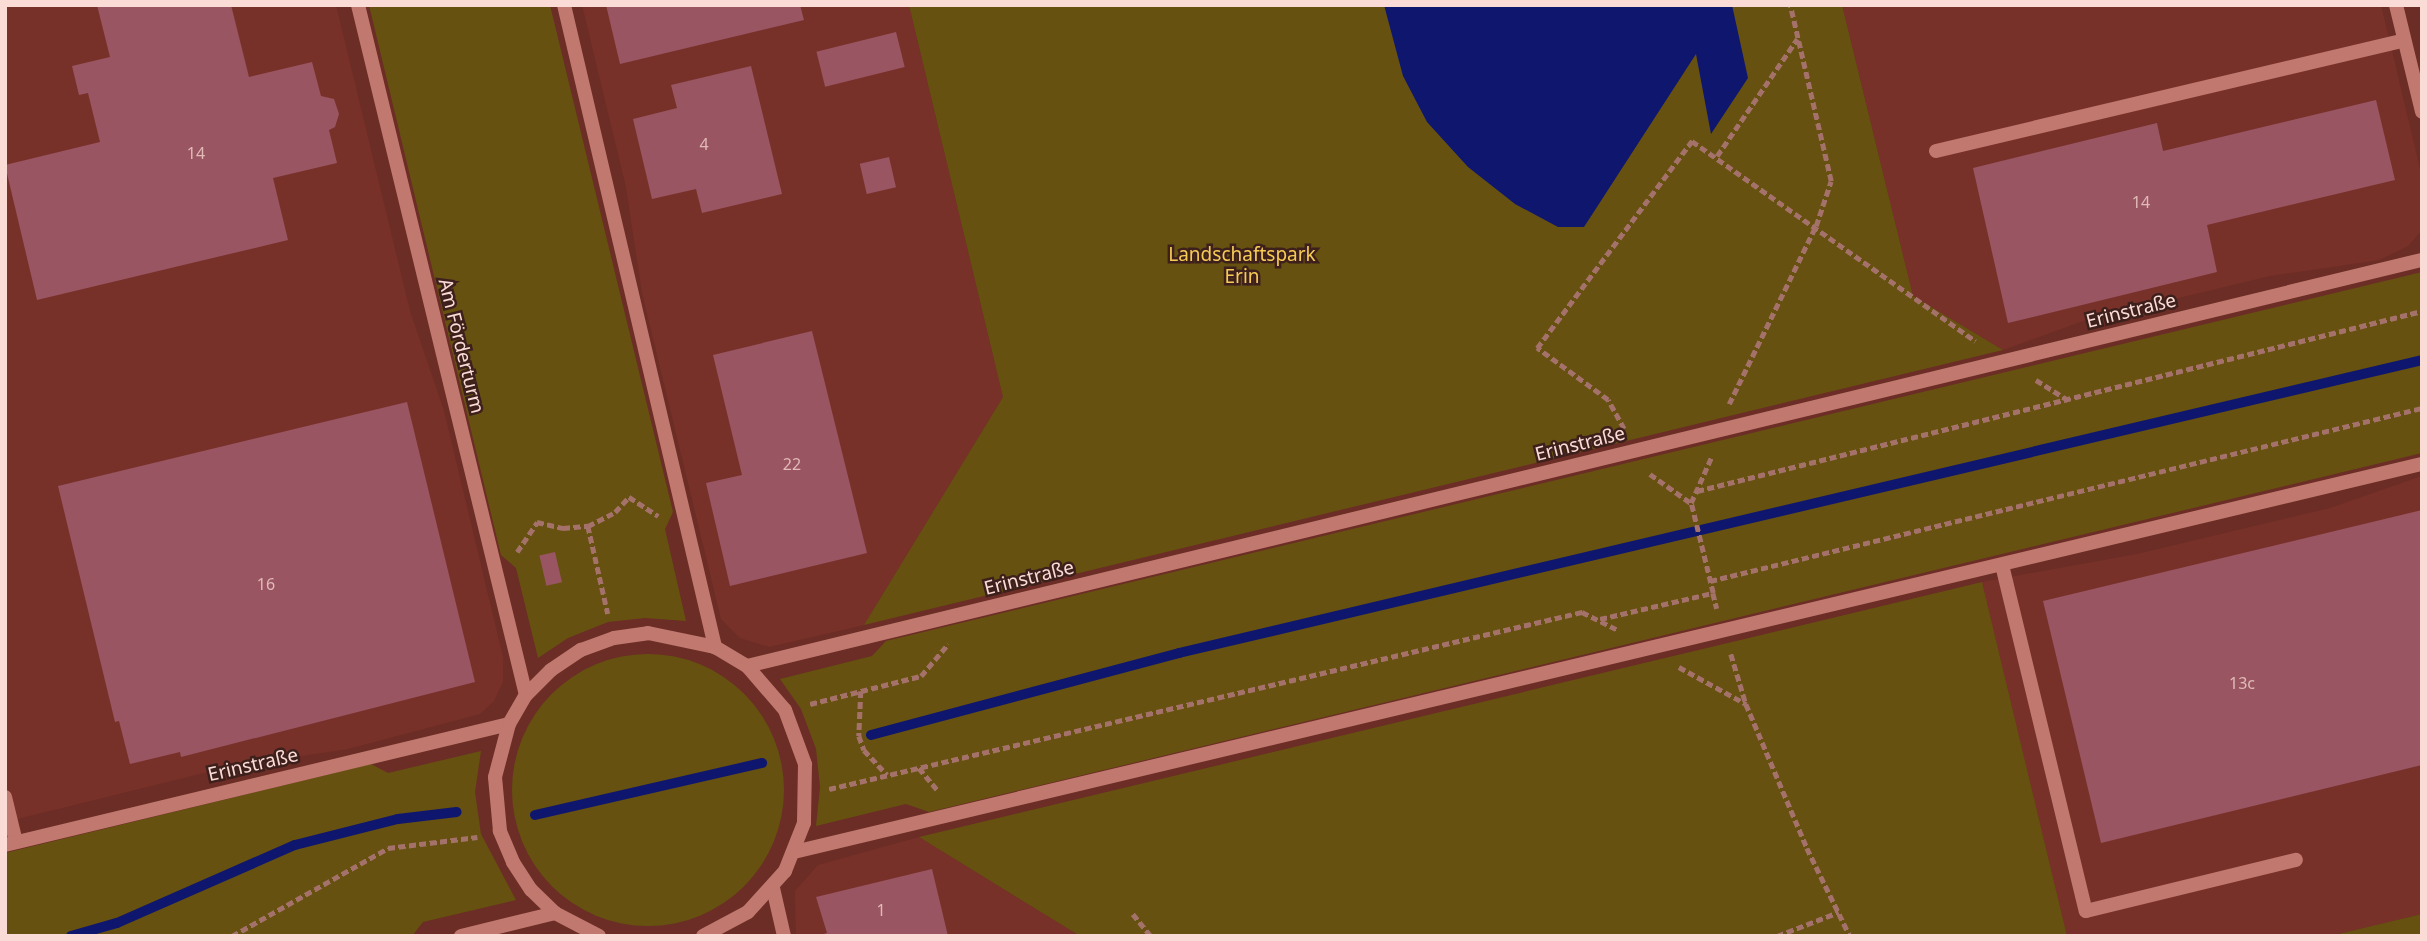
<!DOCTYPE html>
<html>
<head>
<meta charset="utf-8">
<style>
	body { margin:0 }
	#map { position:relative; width:2427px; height:941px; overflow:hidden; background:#6b2d25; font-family:"Noto Sans",sans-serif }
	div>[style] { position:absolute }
	.built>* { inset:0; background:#783129 }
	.green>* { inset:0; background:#665111 }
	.round { border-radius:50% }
	.water>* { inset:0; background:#0f166e }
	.stream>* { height:10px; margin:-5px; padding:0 5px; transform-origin:5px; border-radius:5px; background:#0f166e }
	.building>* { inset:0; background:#995562; transform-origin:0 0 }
	.path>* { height:4.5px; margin-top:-2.25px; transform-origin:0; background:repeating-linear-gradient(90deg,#a4726a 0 7px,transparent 0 10.5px) }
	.lane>* { height:14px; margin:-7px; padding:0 7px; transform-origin:7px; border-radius:7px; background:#c1786e }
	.street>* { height:14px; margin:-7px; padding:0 7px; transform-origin:7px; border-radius:7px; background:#c1786e }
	span { translate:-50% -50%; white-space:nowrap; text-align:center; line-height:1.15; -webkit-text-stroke:5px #3d201c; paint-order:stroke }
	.number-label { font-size:16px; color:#e2bab8 }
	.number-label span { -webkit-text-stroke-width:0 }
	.park-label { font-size:19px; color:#f6cb56 }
	.street-label { font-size:19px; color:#fbdbd5 }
	.frame { position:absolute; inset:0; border:7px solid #fbdbd5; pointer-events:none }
</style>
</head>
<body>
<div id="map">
	<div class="built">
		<div style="clip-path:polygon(5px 5px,336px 5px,410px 311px,444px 411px,503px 657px,503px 682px,494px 701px,480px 714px,348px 749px,228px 767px,5px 822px)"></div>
		<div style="clip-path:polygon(582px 5px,909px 5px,1003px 397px,864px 625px,769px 647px,740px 638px,721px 619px,642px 293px,626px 187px)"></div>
		<div style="clip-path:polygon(1842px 5px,2381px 5px,2422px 177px,2422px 230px,2408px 246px,2379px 260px,2270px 276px,2083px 321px,2003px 350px,1913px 296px)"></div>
		<div style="clip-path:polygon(2422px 476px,2422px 914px,2330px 936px,2067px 936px,1982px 582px,2137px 554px,2330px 508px)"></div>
		<div style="clip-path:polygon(919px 837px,1080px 936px,796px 936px,795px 891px,818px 865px)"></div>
	</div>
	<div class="green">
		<div style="clip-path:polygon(369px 5px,550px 5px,673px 512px,665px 529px,686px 621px,645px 618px,608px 622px,568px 638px,538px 658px,516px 568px,501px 555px)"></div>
		<div style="clip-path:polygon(909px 5px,1842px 5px,1913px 296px,2003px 350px,864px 625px,1003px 397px)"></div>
		<div style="clip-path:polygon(2422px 272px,2422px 453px,929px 812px,906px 804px,816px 826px,820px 787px,816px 749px,801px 709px,780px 679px,872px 656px,886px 641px)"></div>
		<div style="clip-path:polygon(1982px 582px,2067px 936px,1080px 936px,919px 837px)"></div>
		<div class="round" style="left:512px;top:654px;width:272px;height:272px"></div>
		<div style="clip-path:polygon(481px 751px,475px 792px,481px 834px,516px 900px,423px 922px,412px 936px,5px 936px,5px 853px,371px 764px,388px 773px)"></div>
		<div style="clip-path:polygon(2422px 914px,2422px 936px,2330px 936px)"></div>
	</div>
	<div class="water">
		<div style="clip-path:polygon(1384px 5px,1732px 5px,1748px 78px,1711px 134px,1696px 54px,1584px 227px,1558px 227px,1515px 204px,1468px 167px,1427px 122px,1403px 76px)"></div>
	</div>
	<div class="stream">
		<div style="left:871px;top:735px;width:319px;rotate:-14.9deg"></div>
		<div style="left:1179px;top:653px;width:1277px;rotate:-13.26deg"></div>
		<div style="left:535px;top:815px;width:233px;rotate:-12.9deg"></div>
		<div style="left:71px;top:936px;width:48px;rotate:-15.8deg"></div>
		<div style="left:117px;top:923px;width:194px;rotate:-23.7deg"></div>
		<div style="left:295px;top:845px;width:106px;rotate:-14.2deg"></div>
		<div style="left:398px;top:819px;width:59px;rotate:-6.8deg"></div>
	</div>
	<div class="building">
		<div style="clip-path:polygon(97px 5px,231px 5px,249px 77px,312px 62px,321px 96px,334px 99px,339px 114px,335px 127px,329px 130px,337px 163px,273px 178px,288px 240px,37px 300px,5px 165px,100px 142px,88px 93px,79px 95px,72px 66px,110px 57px)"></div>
		<div style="clip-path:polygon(606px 5px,800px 5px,804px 20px,620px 64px)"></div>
		<div style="left:896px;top:32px;width:36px;height:82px;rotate:76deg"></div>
		<div style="clip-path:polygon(751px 66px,782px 194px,702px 213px,696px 189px,652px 199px,633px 119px,677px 108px,671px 85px)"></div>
		<div style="clip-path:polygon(2376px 100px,2395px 180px,2207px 225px,2217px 272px,2008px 323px,1973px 168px,2157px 123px,2163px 151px)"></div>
		<div style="left:889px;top:157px;width:31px;height:30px;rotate:77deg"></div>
		<div style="clip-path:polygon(812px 331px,867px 553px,730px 586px,706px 483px,742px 475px,713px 355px)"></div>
		<div style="clip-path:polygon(407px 402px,475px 682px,181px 757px,180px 752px,130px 764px,119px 721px,115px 722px,58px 486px)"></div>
		<div style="clip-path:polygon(2422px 510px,2422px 765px,2101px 843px,2043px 601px)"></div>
		<div style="left:555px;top:552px;width:31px;height:16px;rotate:77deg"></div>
		<div style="clip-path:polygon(932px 869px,948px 936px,817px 936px,827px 933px,816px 897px)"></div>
	</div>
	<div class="path">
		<div style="left:1717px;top:156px;width:142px;rotate:-55.6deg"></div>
		<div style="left:2036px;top:380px;width:38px;rotate:32deg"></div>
		<div style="left:1729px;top:404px;width:198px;rotate:-64deg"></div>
		<div style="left:1816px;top:226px;width:47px;rotate:-71.6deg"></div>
		<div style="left:1831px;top:181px;width:181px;rotate:-103.1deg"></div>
		<div style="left:1624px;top:429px;width:33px;rotate:-119deg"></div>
		<div style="left:1608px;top:400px;width:88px;rotate:-143.8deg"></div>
		<div style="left:1537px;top:348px;width:259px;rotate:-53.2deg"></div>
		<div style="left:1692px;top:141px;width:347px;rotate:35.2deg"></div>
		<div style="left:1650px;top:474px;width:50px;rotate:35.3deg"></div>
		<div style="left:1697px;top:491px;width:747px;rotate:-13.94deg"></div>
		<div style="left:588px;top:526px;width:90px;rotate:77.2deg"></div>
		<div style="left:517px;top:552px;width:36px;rotate:-56deg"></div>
		<div style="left:537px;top:522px;width:27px;rotate:13deg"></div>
		<div style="left:563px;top:528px;width:25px;rotate:-5deg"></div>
		<div style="left:588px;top:526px;width:30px;rotate:-27deg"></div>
		<div style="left:615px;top:512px;width:21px;rotate:-47deg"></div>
		<div style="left:629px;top:497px;width:35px;rotate:33deg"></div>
		<div style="left:1710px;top:581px;width:733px;rotate:-13.66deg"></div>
		<div style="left:1713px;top:593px;width:16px;rotate:76deg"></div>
		<div style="left:1600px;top:619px;width:116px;rotate:-13deg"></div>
		<div style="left:1713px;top:593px;width:93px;rotate:-103.7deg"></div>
		<div style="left:1691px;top:503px;width:49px;rotate:-66deg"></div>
		<div style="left:1731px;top:654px;width:52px;rotate:73.3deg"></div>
		<div style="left:1746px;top:704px;width:156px;rotate:67deg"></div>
		<div style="left:1807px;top:848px;width:98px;rotate:64deg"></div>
		<div style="left:1679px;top:667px;width:77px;rotate:28.9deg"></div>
		<div style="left:861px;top:691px;width:45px;rotate:92.5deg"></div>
		<div style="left:859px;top:736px;width:15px;rotate:70deg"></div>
		<div style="left:864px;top:750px;width:34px;rotate:47deg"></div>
		<div style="left:810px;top:704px;width:114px;rotate:-14.2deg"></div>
		<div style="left:921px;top:676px;width:42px;rotate:-49.8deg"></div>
		<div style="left:919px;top:768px;width:30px;rotate:50deg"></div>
		<div style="left:829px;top:789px;width:774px;rotate:-13.23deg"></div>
		<div style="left:1582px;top:612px;width:40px;rotate:26.6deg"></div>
		<div style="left:1133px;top:914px;width:28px;rotate:51deg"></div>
		<div style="left:232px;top:936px;width:179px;rotate:-29.4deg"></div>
		<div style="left:388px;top:848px;width:90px;rotate:-7deg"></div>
		<div style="left:1777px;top:936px;width:66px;rotate:-21.2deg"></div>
	</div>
	<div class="lane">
		<div style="left:1936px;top:151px;width:481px;rotate:-13.3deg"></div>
		<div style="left:2002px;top:565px;width:356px;rotate:76.4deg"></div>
		<div style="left:2086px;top:911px;width:216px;rotate:-13.7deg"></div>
		<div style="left:5px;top:797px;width:46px;rotate:76.3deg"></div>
	</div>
	<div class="street">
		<div style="left:358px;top:5px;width:710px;rotate:76.32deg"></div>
		<div style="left:564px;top:5px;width:660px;rotate:76.76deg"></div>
		<div style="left:2396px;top:5px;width:110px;rotate:76.3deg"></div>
		<div style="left:747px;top:666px;width:1724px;rotate:-13.63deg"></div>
		<div style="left:5px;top:845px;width:518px;rotate:-13.5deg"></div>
		<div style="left:794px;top:852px;width:1674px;rotate:-13.41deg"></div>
		<div style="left:773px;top:888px;width:49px;rotate:77.1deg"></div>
		<div style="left:461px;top:936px;width:97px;rotate:-13.7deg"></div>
		<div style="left:599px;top:936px;width:50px;rotate:-152.4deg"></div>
		<div style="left:555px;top:913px;width:33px;rotate:-136deg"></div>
		<div style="left:531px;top:890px;width:33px;rotate:-123deg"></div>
		<div style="left:513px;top:862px;width:34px;rotate:-113deg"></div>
		<div style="left:500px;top:831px;width:54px;rotate:-95.3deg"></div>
		<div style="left:495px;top:777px;width:55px;rotate:-75.2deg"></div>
		<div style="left:509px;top:724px;width:34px;rotate:-60deg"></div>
		<div style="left:526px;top:695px;width:35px;rotate:-45deg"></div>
		<div style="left:551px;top:670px;width:36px;rotate:-34deg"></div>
		<div style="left:581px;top:650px;width:35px;rotate:-20deg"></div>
		<div style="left:614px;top:638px;width:34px;rotate:-8deg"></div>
		<div style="left:648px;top:633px;width:68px;rotate:11.8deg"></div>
		<div style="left:715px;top:647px;width:37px;rotate:31deg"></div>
		<div style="left:747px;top:666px;width:58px;rotate:49.2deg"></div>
		<div style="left:785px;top:710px;width:58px;rotate:69.7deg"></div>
		<div style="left:805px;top:764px;width:59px;rotate:91deg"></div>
		<div style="left:804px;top:823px;width:52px;rotate:111.6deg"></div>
		<div style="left:785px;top:871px;width:55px;rotate:132.1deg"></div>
		<div style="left:748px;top:912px;width:51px;rotate:151.9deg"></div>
	</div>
	<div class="number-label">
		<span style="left:704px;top:144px">4</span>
		<span style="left:196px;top:153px">14</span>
		<span style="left:2141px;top:202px">14</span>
		<span style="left:792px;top:464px">22</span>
		<span style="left:266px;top:584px">16</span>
		<span style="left:2242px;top:683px">13c</span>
		<span style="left:881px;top:910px">1</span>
	</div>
	<div class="park-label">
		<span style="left:1242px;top:266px">Landschaftspark<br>Erin</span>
	</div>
	<div class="street-label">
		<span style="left:2131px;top:311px;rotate:-14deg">Erinstraße</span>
		<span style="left:461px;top:346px;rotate:76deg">Am Förderturm</span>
		<span style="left:1580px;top:444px;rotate:-14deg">Erinstraße</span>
		<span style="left:1029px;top:578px;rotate:-14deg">Erinstraße</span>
		<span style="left:253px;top:765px;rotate:-13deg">Erinstraße</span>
	</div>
	<div class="frame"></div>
</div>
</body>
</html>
